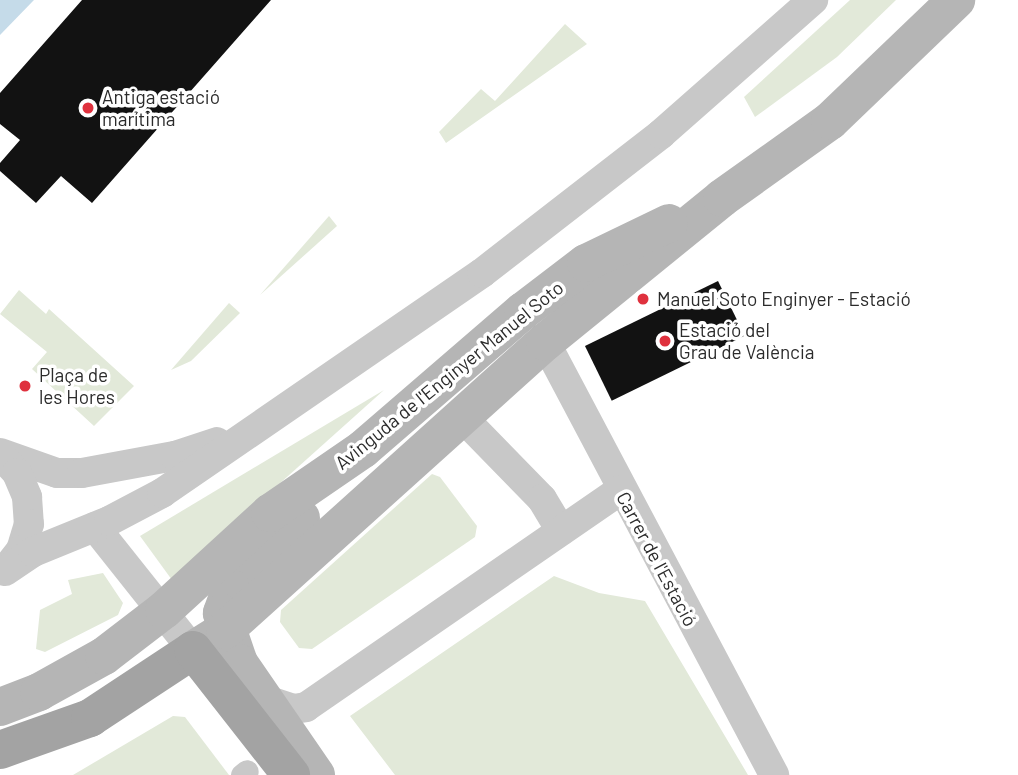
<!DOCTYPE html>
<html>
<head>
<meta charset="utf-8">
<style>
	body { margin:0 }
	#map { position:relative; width:1018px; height:775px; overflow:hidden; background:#fff; font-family:Barlow,sans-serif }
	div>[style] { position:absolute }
	.green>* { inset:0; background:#e2e9d9 }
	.water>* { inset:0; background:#c5dbe9 }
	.building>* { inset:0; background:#121212; transform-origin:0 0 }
	.pedestrian>* { height:23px; margin:-11.5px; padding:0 11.5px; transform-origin:11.5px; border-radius:11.5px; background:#c8c8c8 }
	.minor>* { height:30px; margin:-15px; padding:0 15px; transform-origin:15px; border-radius:15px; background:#c8c8c8 }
	.secondary>* { height:38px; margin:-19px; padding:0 19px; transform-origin:19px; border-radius:19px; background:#b5b5b5 }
	.primary>* { height:38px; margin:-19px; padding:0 19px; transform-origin:19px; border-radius:19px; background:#a3a3a3 }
	.dots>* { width:19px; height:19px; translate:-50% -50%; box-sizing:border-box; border:4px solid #fff; border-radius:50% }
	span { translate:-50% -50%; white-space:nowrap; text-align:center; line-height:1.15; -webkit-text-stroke:7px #fff; paint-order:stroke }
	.poi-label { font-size:19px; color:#2b2b2b }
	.left { translate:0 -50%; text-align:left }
	.street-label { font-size:19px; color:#2b2b2b }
</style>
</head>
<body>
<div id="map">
	<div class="green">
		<div style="clip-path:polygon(850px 0,896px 0,837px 57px,755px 117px,744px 97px)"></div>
		<div style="clip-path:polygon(565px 24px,587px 44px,446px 143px,439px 132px,481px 89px,495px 101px)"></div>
		<div style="clip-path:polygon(329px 216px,337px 226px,260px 295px)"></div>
		<div style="clip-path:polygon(19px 290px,46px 314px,49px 309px,134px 386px,94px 426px,32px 369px,47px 352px,0 314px)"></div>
		<div style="clip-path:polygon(229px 303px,240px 313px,191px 361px,171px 370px)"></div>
		<div style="clip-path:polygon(384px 390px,172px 580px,140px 536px)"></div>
		<div style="clip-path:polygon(432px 474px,440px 477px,477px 526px,475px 537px,312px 649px,299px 648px,280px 622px,281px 610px)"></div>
		<div style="clip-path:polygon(103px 573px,123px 603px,118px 615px,45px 652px,36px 649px,40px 610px,72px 594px,68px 580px)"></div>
		<div style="clip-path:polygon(554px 576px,599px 593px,645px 601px,748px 775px,395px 775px,350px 716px)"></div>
		<div style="clip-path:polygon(173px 716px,185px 717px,229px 775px,73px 775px)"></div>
	</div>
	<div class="water">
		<div style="clip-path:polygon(0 0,34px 0,0 35px)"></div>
	</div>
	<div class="building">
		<div style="clip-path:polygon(82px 0,271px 0,92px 203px,61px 176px,36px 203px,0 171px,0 163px,20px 140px,0 124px,0 93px)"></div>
		<div style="left:718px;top:281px;width:61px;height:148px;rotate:64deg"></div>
	</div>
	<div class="pedestrian">
		<div style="left:242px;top:775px;width:6px;rotate:-39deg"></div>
	</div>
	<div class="minor">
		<div style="left:545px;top:342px;width:490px;rotate:62.1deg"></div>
		<div style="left:460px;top:415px;width:117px;rotate:45.7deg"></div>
		<div style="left:542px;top:499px;width:37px;rotate:59deg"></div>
		<div style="left:0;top:453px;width:60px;rotate:19.3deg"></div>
		<div style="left:57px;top:473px;width:25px"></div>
		<div style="left:82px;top:473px;width:95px;rotate:-10.4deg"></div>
		<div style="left:175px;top:456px;width:44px;rotate:-18.4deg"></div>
		<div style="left:0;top:454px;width:25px;rotate:48deg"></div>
		<div style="left:17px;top:473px;width:26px;rotate:67deg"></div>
		<div style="left:27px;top:497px;width:27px;rotate:86deg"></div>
		<div style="left:29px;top:524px;width:27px;rotate:107deg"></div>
		<div style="left:21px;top:550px;width:23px;rotate:128deg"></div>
		<div style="left:95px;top:527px;width:157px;rotate:51.5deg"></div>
		<div style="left:5px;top:571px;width:34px;rotate:-34deg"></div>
		<div style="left:33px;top:552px;width:82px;rotate:-22.2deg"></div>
		<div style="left:109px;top:521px;width:60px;rotate:-27.8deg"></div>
		<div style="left:162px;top:493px;width:388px;rotate:-34.5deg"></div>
		<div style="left:482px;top:273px;width:227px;rotate:-37.8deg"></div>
		<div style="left:661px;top:134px;width:203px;rotate:-41.4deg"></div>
		<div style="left:263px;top:699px;width:33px;rotate:18deg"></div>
		<div style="left:294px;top:709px;width:12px;rotate:-9deg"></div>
		<div style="left:306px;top:707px;width:382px;rotate:-34.6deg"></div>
	</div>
	<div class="secondary">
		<div style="left:301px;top:518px;width:99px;rotate:135deg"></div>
		<div style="left:231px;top:588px;width:27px;rotate:110deg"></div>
		<div style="left:222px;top:613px;width:53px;rotate:71.2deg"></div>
		<div style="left:239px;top:663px;width:136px;rotate:55.5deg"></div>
		<div style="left:193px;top:650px;width:38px;rotate:-32deg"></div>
		<div style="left:225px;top:630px;width:431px;rotate:-42deg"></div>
		<div style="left:545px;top:342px;width:228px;rotate:-39.1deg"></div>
		<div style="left:722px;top:198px;width:133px;rotate:-35.5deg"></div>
		<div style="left:830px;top:121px;width:175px;rotate:-43.8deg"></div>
		<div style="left:0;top:707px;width:42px;rotate:-21deg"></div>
		<div style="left:39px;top:692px;width:74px;rotate:-29deg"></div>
		<div style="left:104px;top:656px;width:76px;rotate:-37.5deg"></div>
		<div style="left:164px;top:610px;width:144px;rotate:-42.5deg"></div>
		<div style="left:270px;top:513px;width:113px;rotate:-34.5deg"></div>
		<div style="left:363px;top:449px;width:211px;rotate:-40.8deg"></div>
		<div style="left:523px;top:311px;width:79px;rotate:-37.3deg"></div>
		<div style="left:586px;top:263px;width:92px;rotate:-25.7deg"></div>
	</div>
	<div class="primary">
		<div style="left:0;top:750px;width:96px;rotate:-19.6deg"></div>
		<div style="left:90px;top:718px;width:123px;rotate:-33.4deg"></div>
		<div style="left:193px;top:650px;width:159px;rotate:51.9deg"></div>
	</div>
	<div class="dots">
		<div style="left:88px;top:108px;background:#df313e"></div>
		<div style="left:643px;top:299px;background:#df313e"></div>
		<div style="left:665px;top:341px;background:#df313e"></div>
		<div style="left:25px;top:386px;background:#df313e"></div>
	</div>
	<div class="poi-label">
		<span class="left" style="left:102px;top:108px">Antiga estació<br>marítima</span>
		<span class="left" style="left:657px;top:299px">Manuel Soto Enginyer - Estació</span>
		<span class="left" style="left:679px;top:341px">Estació del<br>Grau de València</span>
		<span class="left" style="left:39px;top:386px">Plaça de<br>les Hores</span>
	</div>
	<div class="street-label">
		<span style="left:449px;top:375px;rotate:-39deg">Avinguda de l'Enginyer Manuel Soto</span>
		<span style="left:657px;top:559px;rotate:62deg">Carrer de l'Estació</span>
	</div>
</div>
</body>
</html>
